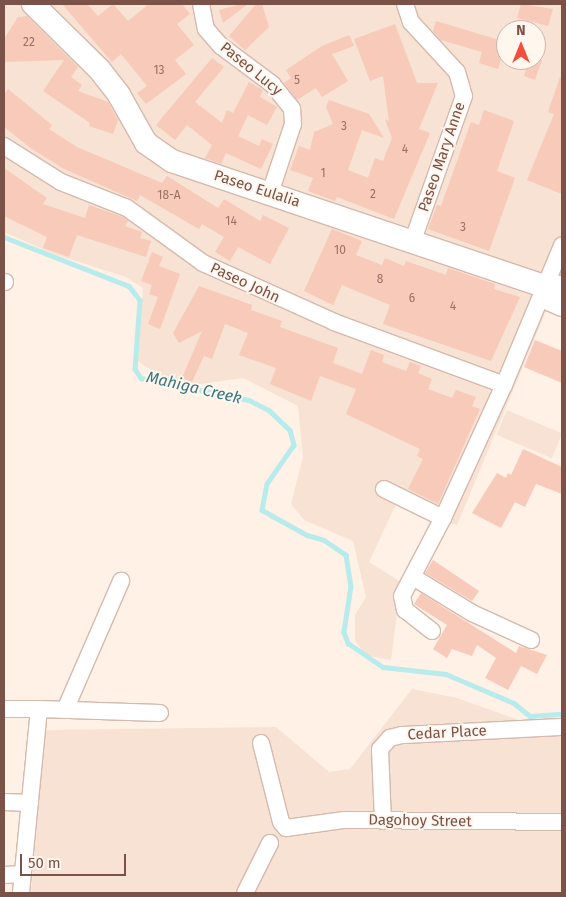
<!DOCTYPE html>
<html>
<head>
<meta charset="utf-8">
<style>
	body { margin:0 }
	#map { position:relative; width:566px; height:897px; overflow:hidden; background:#fff1e6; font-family:"Fira Sans",sans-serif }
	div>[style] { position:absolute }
	.residential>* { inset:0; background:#f7e2d3; transform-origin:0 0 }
	.stream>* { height:4.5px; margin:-2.25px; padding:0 2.25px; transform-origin:2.25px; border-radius:2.25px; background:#b8ebeb }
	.building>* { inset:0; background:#f7caba }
	.roads { filter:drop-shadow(1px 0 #d5b9ad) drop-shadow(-1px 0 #d5b9ad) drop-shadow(0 1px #d5b9ad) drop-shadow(0 -1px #d5b9ad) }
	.street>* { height:16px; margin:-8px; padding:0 8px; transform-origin:8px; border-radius:8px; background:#fff }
	.secondary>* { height:22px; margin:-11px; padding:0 11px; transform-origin:11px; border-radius:11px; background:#fff }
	span { translate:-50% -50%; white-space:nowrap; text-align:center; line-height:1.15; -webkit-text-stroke:4px #fff6ee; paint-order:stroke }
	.number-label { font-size:12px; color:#9a7064 }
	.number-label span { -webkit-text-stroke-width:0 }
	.street-label { font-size:15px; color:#7b5247 }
	.water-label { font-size:16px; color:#36797b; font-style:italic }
	.frame { position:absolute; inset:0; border:5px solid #7b5247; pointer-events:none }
	.north { position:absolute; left:496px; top:20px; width:50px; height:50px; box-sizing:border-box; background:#fff6ee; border:1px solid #cab4ab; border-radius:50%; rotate:0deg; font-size:14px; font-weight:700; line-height:20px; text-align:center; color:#7b5247 }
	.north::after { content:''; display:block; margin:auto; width:18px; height:22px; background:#f54c3e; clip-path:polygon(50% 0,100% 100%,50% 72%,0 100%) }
	.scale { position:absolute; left:20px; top:854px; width:106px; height:22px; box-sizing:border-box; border:2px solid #7b5247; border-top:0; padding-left:6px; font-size:15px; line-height:18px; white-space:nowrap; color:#7b5247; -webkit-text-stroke:4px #fff6ee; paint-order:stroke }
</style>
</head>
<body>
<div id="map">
	<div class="residential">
		<div style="clip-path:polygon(evenodd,4px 4px,562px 4px,562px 273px,457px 525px,397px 502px,369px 562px,401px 582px,391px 660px,365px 655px,355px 640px,355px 615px,366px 597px,353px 541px,304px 520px,291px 504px,303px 457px,298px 406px,243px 378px,193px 385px,156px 374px,138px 361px,143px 288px,126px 277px,54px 254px,4px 232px,4px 4px,506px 30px,536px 30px,536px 60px,506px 60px,506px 30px)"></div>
		<div style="left:507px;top:410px;width:60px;height:27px;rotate:23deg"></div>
		<div style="clip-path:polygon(412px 689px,457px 698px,544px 729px,562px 729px,562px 893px,31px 893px,45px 730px,276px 727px,329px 772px,350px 769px)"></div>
	</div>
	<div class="stream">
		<div style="left:4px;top:237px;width:134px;rotate:21.4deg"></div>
		<div style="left:129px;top:286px;width:18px;rotate:52deg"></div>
		<div style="left:140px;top:300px;width:69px;rotate:94.1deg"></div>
		<div style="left:135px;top:369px;width:11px;rotate:56deg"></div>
		<div style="left:141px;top:378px;width:110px;rotate:11.5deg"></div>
		<div style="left:249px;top:400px;width:22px;rotate:27deg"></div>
		<div style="left:269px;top:410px;width:29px;rotate:44deg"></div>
		<div style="left:290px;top:430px;width:16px;rotate:75deg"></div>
		<div style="left:294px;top:445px;width:47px;rotate:124.7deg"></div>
		<div style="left:267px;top:484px;width:26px;rotate:101deg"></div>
		<div style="left:262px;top:510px;width:51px;rotate:29.1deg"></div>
		<div style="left:307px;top:535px;width:18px;rotate:16deg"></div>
		<div style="left:324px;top:540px;width:27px;rotate:34deg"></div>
		<div style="left:346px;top:555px;width:31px;rotate:81deg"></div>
		<div style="left:351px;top:586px;width:47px;rotate:98.7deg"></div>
		<div style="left:344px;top:632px;width:12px;rotate:70deg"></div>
		<div style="left:348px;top:643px;width:42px;rotate:34.4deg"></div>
		<div style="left:383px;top:667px;width:63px;rotate:6.3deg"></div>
		<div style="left:446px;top:674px;width:74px;rotate:23.1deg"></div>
		<div style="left:514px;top:703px;width:21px;rotate:39deg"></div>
		<div style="left:530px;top:716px;width:32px;rotate:-4deg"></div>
	</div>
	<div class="building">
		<div style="clip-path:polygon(62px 4px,87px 4px,98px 16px,113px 4px,128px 21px,149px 4px,182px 4px,190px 14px,177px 24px,194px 45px,175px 60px,186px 74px,146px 104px,137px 93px,147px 86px,121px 54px,112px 62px)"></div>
		<div style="clip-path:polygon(241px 4px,248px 4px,223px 23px,219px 10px)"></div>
		<div style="clip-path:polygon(256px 4px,262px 4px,269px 27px,245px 50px,229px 36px)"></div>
		<div style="clip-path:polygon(521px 4px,553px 9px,548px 26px,517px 18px)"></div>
		<div style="clip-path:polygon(27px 16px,78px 67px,71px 77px,82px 85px,78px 91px,108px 102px,118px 120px,113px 134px,89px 126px,90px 123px,43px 91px,64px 60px,4px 62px,4px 39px,18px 17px)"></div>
		<div style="clip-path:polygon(436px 21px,506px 42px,498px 69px,479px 63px,482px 52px,441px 40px,433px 31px)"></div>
		<div style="clip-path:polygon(395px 24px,417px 83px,438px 83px,419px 129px,430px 133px,394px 219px,337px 197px,335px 201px,308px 191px,313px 178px,290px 170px,299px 146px,310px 150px,314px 132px,333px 124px,326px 107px,329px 100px,369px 114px,384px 138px,362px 130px,348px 170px,368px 178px,375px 158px,383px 161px,392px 138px,385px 119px,389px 121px,383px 76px,370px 81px,354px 39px)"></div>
		<div style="clip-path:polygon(349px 35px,354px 46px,332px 54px,348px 81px,322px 97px,316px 88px,297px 100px,284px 83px,291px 78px,286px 70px,322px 46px)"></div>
		<div style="clip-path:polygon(212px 58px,224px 67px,195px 102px,222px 123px,227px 110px,233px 113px,249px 82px,263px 90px,260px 97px,277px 107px,267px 125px,248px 115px,238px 136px,259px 146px,262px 139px,273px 144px,261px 169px,226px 153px,221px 164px,205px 158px,212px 145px,187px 125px,175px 140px,156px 125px)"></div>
		<div style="clip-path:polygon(529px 60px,542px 60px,535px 80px,524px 76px)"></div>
		<div style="clip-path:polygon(560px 77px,562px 78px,562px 194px,527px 180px,554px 114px,548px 112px)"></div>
		<div style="clip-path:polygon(8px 89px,52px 125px,49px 129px,77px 147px,162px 183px,167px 176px,218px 208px,224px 199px,260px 221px,263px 215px,289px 228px,270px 264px,238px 247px,230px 261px,215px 252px,224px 237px,202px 224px,199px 229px,140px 195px,137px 201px,64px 169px,32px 149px,4px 127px,4px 95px)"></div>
		<div style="clip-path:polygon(484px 110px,514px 121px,497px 171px,515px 178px,489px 251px,428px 229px,437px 205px,441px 206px,471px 122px,479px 125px)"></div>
		<div style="clip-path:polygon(4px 168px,47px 198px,43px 204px,85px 218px,89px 205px,123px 217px,128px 221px,125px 226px,142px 232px,140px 238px,151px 241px,146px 257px,77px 235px,69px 257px,43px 248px,47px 237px,4px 216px)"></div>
		<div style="clip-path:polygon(332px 229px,362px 241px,356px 255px,382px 265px,385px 258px,404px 266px,406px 261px,446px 275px,448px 268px,495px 284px,494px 289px,520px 297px,491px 361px,383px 324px,390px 305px,342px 285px,333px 305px,304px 291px)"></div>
		<div style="clip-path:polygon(152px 252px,163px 257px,159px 266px,180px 274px,160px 329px,148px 324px,158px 297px,149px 294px,152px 285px,141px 281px)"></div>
		<div style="clip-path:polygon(199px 286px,252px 305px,251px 310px,282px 321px,280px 327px,338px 348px,333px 363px,362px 374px,371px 350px,384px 355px,382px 362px,406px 371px,410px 362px,421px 366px,418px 373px,432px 379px,428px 389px,452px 398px,456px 390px,476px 397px,472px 406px,480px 409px,438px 504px,408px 489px,423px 459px,417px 456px,420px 449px,346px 414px,356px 389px,320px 376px,311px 401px,270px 384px,276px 368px,239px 355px,248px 333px,225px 324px,212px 359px,204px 356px,192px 382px,182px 378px,202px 331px,179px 343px,173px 333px)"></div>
		<div style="clip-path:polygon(535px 340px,562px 351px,562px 383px,524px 367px)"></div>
		<div style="clip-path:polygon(523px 449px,562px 467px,562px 494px,536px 484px,525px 507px,515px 502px,501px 528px,472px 513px,497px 473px,506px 478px,508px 473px,511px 475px)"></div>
		<div style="clip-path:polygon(433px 560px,479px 591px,472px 601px,425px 573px)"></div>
		<div style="clip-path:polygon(421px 593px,516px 653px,519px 646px,547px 655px,537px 674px,521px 666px,508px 690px,485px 678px,496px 658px,477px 645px,472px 656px,452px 649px,447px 658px,433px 649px,447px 625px,414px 604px)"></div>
	</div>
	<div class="roads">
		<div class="street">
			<div style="left:201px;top:4px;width:25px;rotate:79deg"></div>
			<div style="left:206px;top:29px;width:23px;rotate:49deg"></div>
			<div style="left:221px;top:46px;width:64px;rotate:36.7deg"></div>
			<div style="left:272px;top:84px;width:32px;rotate:51deg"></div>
			<div style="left:292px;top:109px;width:15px;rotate:86deg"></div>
			<div style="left:293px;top:124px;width:73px;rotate:108.4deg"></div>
			<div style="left:405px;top:4px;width:19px;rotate:72deg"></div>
			<div style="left:411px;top:22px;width:68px;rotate:47.4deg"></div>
			<div style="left:457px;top:72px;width:25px;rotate:74deg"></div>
			<div style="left:464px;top:96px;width:153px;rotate:109.5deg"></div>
			<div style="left:4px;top:146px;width:67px;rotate:32.3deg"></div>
			<div style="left:61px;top:182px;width:71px;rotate:21.5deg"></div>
			<div style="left:127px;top:208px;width:94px;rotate:35.9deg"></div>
			<div style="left:203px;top:263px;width:144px;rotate:24.2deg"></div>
			<div style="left:334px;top:322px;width:181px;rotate:20.3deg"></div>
			<div style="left:4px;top:282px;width:1px"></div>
			<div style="left:384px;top:489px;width:66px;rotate:26.2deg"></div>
			<div style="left:413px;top:577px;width:69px;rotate:31.4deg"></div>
			<div style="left:472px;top:613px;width:65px;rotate:24.6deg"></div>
			<div style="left:432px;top:631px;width:34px;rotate:-142deg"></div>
			<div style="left:405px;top:610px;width:14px;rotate:-102deg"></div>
			<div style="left:402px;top:596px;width:88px;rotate:-62.3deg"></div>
			<div style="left:443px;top:518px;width:146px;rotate:-65.4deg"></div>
			<div style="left:504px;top:385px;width:151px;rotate:-67.4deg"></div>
			<div style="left:4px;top:709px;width:35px"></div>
			<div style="left:39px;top:709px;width:185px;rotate:95.6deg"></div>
			<div style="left:39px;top:709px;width:121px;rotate:1.9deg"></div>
			<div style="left:65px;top:710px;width:141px;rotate:-66.5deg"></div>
			<div style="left:261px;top:743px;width:81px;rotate:75.8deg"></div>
			<div style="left:281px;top:822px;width:8px;rotate:50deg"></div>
			<div style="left:286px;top:828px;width:59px;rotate:-7.9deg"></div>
			<div style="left:344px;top:820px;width:218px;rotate:0.5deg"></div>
			<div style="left:4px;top:802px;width:26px;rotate:2deg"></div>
			<div style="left:383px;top:821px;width:72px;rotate:-92.4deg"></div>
			<div style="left:380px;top:749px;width:15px;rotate:-48deg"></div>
			<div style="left:390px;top:738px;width:12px;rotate:-14deg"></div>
			<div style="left:402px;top:735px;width:160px;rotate:-2.9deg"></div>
			<div style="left:4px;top:875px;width:19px;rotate:-3deg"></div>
			<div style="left:245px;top:893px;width:56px;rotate:-63.4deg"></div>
		</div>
		<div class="secondary">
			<div style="left:33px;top:4px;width:93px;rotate:44.6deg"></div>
			<div style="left:99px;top:69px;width:33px;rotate:52deg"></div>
			<div style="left:119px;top:95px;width:55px;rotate:60.6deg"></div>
			<div style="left:146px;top:143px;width:32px;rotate:35deg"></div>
			<div style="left:172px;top:161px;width:392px;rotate:18.6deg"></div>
			<div style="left:544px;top:286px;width:18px;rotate:3deg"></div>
			<div style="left:544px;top:286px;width:16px;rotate:63deg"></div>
			<div style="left:551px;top:300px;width:12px;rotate:24deg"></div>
		</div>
	</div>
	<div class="number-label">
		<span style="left:29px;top:43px">22</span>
		<span style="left:159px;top:71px">13</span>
		<span style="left:297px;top:81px">5</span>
		<span style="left:344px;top:127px">3</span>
		<span style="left:405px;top:150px">4</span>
		<span style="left:323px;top:174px">1</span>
		<span style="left:373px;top:195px">2</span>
		<span style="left:169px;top:196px">18-A</span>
		<span style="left:231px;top:222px">14</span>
		<span style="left:463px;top:228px">3</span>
		<span style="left:340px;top:251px">10</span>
		<span style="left:380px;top:280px">8</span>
		<span style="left:412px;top:299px">6</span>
		<span style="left:453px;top:307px">4</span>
	</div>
	<div class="street-label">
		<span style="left:251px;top:69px;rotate:39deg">Paseo Lucy</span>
		<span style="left:442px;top:157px;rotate:-71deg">Paseo Mary Anne</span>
		<span style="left:257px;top:189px;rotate:18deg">Paseo Eulalia</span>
		<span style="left:245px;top:283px;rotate:25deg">Paseo John</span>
		<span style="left:447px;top:733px;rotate:-3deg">Cedar Place</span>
		<span style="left:420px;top:821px;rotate:1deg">Dagohoy Street</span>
	</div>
	<div class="water-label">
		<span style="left:194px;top:388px;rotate:13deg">Mahiga Creek</span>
	</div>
	<div class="frame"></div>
	<div class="north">N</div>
	<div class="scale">50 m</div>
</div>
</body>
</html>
